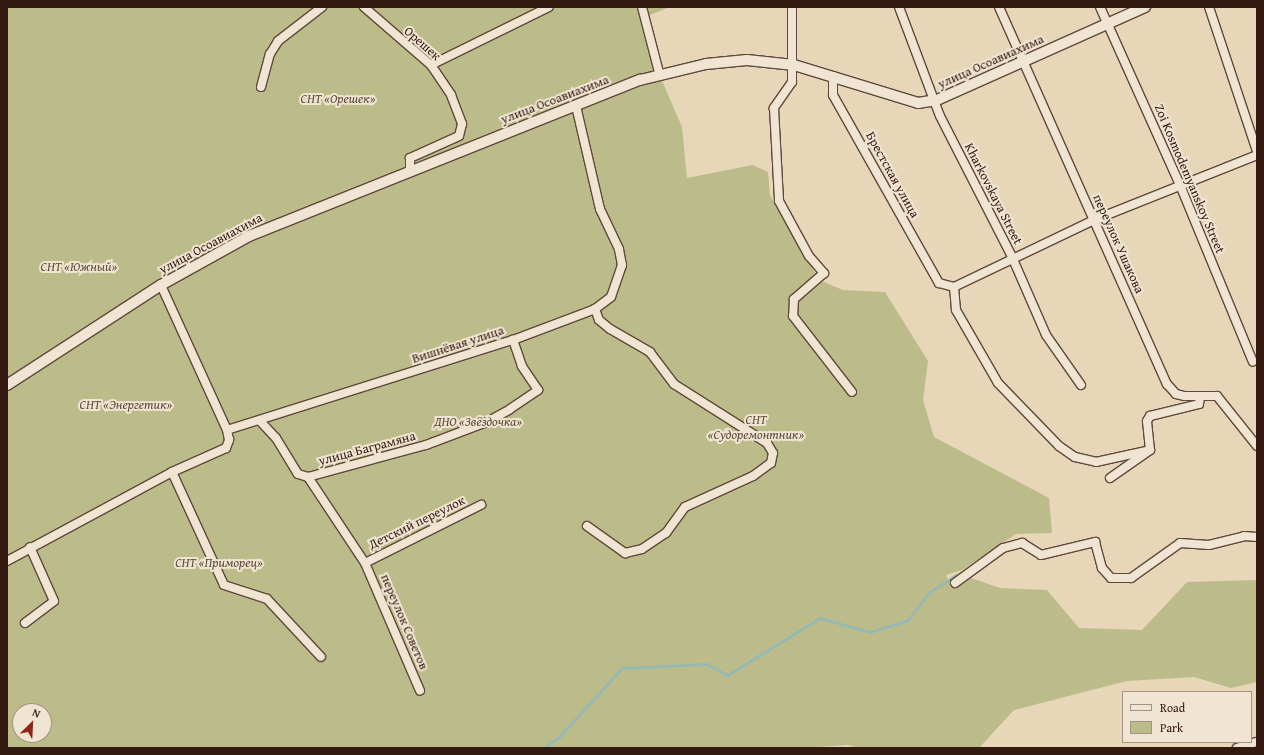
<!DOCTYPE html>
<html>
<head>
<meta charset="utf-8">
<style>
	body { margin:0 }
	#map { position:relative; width:1264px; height:755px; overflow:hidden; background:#e8d6b9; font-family:"Gentium Book Plus",serif }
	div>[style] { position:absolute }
	.green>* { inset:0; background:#bcbc8b }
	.stream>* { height:2.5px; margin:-1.25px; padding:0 1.25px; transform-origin:1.25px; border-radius:1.25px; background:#97b9b1 }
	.roads { filter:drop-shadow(1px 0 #60483a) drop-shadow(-1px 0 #60483a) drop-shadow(0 1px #60483a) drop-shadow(0 -1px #60483a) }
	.minor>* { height:8px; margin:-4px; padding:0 4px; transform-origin:4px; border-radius:4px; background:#f0e4d2 }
	.tertiary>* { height:10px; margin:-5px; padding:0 5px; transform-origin:5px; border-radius:5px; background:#f0e4d2 }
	span { translate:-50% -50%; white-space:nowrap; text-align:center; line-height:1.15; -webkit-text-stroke:4px #f0e4d2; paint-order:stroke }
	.street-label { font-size:13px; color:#331910 }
	.park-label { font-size:13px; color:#5c4a35; font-style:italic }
	.frame { position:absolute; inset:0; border:8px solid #331910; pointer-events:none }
	.legend { position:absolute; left:1122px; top:691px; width:130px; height:52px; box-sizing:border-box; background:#f0e4d2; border:1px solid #a49384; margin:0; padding:5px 7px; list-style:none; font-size:12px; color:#331910 }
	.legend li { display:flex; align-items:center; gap:8px; height:20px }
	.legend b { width:20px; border:1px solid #a49384 }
	.north { position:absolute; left:12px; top:703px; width:40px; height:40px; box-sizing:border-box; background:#f0e4d2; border:1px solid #a49384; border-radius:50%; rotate:24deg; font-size:11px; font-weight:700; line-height:16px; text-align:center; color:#331910 }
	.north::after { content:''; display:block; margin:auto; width:14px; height:18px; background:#8f2418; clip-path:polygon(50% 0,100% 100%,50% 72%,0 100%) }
</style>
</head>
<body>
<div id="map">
	<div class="green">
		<div style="clip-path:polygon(evenodd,7px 7px,670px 7px,645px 17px,660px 76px,682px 127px,687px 178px,753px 165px,768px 172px,770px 195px,819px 280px,843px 290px,885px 292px,928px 361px,923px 400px,934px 437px,1049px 498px,1052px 533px,1016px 534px,962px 570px,946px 575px,951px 587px,971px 578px,1000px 588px,1047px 590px,1079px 628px,1142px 630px,1187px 582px,1257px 580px,1257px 682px,1231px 688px,1194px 677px,1127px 681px,1014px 710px,979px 748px,858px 748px,848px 745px,804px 748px,7px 748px,7px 7px,20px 711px,44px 711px,44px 735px,20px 735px,20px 711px)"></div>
	</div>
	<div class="stream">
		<div style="left:544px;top:748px;width:17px;rotate:-36deg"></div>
		<div style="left:558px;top:738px;width:95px;rotate:-47.6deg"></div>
		<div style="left:622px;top:668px;width:85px;rotate:-2.7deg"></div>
		<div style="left:707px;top:664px;width:24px;rotate:28deg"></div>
		<div style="left:728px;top:675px;width:108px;rotate:-31.8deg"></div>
		<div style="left:820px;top:618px;width:52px;rotate:15.6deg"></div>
		<div style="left:870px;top:632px;width:39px;rotate:-17deg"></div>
		<div style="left:907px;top:621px;width:37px;rotate:-52deg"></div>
		<div style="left:930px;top:592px;width:31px;rotate:-33deg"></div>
	</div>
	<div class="roads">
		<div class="minor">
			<div style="left:364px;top:7px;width:89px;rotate:40.9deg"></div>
			<div style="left:431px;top:65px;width:36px;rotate:56deg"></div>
			<div style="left:451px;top:95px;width:31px;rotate:69deg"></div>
			<div style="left:462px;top:124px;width:12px;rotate:104deg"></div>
			<div style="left:459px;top:136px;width:54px;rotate:155.8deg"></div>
			<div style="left:410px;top:158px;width:11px;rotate:90deg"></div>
			<div style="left:642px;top:7px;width:71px;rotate:75.4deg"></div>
			<div style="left:792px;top:7px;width:75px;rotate:90deg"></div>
			<div style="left:792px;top:82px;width:32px;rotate:125deg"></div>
			<div style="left:774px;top:108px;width:93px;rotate:86.9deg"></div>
			<div style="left:779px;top:201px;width:63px;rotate:61.4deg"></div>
			<div style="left:809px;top:256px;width:23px;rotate:49deg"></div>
			<div style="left:824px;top:273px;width:40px;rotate:139deg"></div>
			<div style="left:794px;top:299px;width:17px;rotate:93deg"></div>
			<div style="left:793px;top:316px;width:96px;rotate:52.2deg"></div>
			<div style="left:899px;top:7px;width:116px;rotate:69.4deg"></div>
			<div style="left:940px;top:116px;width:158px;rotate:62.9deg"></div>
			<div style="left:1012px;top:257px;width:85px;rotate:66.4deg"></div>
			<div style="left:1046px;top:335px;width:61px;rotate:55deg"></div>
			<div style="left:999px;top:7px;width:413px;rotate:66deg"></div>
			<div style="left:1167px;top:384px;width:13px;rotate:48deg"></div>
			<div style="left:1176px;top:394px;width:9px;rotate:13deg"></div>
			<div style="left:1185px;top:396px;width:32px"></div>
			<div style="left:1217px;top:396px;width:64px;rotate:51.3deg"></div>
			<div style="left:1100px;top:7px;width:195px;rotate:65.8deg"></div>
			<div style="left:1180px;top:185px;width:191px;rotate:67.6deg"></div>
			<div style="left:1209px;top:7px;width:152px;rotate:71.6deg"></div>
			<div style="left:431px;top:65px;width:131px;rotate:-26.2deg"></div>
			<div style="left:833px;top:76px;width:19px;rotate:90deg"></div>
			<div style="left:833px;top:95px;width:216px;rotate:60.6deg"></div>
			<div style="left:939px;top:283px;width:16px;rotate:15deg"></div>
			<div style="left:954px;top:287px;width:155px;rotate:-25.6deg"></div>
			<div style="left:1094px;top:220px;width:175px;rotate:-21.7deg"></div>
			<div style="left:261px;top:87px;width:34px;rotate:-75deg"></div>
			<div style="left:270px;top:54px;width:15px;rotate:-58deg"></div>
			<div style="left:278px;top:41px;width:56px;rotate:-37.7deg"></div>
			<div style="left:954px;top:287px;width:23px;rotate:85deg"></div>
			<div style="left:956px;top:310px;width:84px;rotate:60.1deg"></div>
			<div style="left:998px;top:383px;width:88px;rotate:45.9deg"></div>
			<div style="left:1059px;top:446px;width:19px;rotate:35deg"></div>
			<div style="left:1075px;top:457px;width:22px;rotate:13deg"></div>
			<div style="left:1096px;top:462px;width:55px;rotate:-12.5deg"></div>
			<div style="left:260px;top:421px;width:23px;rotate:47deg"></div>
			<div style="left:276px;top:438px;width:42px;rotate:58.6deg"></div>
			<div style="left:298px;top:474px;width:10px;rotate:17deg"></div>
			<div style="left:308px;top:477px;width:103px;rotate:56.5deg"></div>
			<div style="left:365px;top:563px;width:139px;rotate:66.7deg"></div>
			<div style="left:227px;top:430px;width:300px;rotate:-17.5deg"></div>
			<div style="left:513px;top:340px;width:88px;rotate:-20.7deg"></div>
			<div style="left:595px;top:309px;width:20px;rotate:-37deg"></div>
			<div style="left:611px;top:297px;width:34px;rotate:-71deg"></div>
			<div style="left:622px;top:265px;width:16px;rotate:-101deg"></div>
			<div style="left:619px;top:249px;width:44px;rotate:-115.4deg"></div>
			<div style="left:600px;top:209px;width:106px;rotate:-103.1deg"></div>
			<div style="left:172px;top:472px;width:124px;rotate:65.3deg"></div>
			<div style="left:224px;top:585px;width:45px;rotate:18deg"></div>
			<div style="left:267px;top:599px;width:79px;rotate:47deg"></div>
			<div style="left:308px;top:477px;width:122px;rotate:-15.2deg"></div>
			<div style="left:426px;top:445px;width:65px;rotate:-20.7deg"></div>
			<div style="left:487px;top:422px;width:26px;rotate:-29deg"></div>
			<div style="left:510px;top:409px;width:34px;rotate:-34deg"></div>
			<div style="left:538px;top:390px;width:29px;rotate:-124deg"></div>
			<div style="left:522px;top:366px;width:28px;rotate:-109deg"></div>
			<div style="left:1110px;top:478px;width:49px;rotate:-35deg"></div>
			<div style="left:1150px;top:450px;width:29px;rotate:-96deg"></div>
			<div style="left:1147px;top:421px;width:6px;rotate:-59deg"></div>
			<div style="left:1150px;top:416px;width:50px;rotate:-13.8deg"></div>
			<div style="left:1199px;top:404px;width:6px;rotate:-81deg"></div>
			<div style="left:587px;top:526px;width:47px;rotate:35.4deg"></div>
			<div style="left:625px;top:553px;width:17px;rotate:-13deg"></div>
			<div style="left:642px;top:549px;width:29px;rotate:-34deg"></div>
			<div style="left:666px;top:533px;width:32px;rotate:-54deg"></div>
			<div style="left:685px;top:507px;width:75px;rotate:-24.5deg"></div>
			<div style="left:753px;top:476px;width:22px;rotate:-36deg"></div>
			<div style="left:771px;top:463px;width:10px;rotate:-79deg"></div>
			<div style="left:773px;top:453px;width:12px;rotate:-121deg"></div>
			<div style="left:767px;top:443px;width:110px;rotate:-147.6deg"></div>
			<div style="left:674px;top:384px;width:40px;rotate:-127deg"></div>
			<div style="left:650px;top:352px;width:46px;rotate:-150.1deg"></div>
			<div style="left:610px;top:329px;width:14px;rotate:-141deg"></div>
			<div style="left:599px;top:320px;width:12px;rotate:-110deg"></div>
			<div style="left:7px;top:561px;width:187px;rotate:-28.3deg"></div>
			<div style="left:172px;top:472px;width:59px;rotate:-24deg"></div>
			<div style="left:226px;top:448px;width:9px;rotate:-69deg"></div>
			<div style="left:229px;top:440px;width:10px;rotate:-101deg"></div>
			<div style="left:227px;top:430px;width:159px;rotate:-114.5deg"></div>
			<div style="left:365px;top:563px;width:130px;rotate:-26.6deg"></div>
			<div style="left:955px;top:583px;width:59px;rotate:-36.1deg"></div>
			<div style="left:1003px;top:548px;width:20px;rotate:-15deg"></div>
			<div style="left:1022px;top:543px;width:22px;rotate:32deg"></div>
			<div style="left:1041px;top:555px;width:56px;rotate:-13.5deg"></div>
			<div style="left:1095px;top:542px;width:27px;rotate:75deg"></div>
			<div style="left:1102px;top:568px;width:13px;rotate:48deg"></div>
			<div style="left:1111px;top:578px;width:20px"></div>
			<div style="left:1131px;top:578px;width:60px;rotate:-35.5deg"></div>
			<div style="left:1180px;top:543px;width:29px;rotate:4deg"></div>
			<div style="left:1209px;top:545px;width:36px;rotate:-14deg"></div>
			<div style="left:1244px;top:536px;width:13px;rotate:4deg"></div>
			<div style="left:25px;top:623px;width:36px;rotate:-37deg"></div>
			<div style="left:54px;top:601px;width:59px;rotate:-114deg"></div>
			<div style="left:1237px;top:748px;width:21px;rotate:-17deg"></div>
		</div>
		<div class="tertiary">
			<div style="left:7px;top:385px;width:184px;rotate:-33deg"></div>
			<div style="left:161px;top:285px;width:101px;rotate:-29.1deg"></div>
			<div style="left:249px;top:236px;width:421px;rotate:-21.8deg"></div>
			<div style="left:640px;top:80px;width:68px;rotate:-13.6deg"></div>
			<div style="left:706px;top:64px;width:41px;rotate:-5.6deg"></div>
			<div style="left:747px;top:60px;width:47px;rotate:6.1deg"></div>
			<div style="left:794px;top:65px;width:130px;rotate:17deg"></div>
			<div style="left:918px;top:103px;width:19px;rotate:-9deg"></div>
			<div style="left:937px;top:100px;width:228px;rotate:-24.1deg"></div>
		</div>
	</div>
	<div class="street-label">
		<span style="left:422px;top:44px;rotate:41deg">Орешек</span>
		<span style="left:991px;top:62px;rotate:-24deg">улица Осоавиахима</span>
		<span style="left:555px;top:100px;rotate:-21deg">улица Осоавиахима</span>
		<span style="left:892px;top:175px;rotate:61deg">Брестская улица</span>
		<span style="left:1189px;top:179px;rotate:67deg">Zoi Kosmodemyanskoy Street</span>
		<span style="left:993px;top:194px;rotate:63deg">Kharkovskaya Street</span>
		<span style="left:211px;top:244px;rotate:-28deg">улица Осоавиахима</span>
		<span style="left:1118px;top:244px;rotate:66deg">переулок Ушакова</span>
		<span style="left:458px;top:345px;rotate:-18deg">Вишнёвая улица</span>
		<span style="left:367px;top:449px;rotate:-15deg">улица Баграмяна</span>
		<span style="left:417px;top:523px;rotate:-26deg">Детский переулок</span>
		<span style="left:404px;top:622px;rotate:67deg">переулок Советов</span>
	</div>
	<div class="park-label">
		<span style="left:338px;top:99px">СНТ «Орешек»</span>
		<span style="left:79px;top:267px">СНТ «Южный»</span>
		<span style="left:126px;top:405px">СНТ «Энергетик»</span>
		<span style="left:756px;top:428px">СНТ<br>«Судоремонтник»</span>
		<span style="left:478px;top:422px">ДНО «Звёздочка»</span>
		<span style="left:219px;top:563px">СНТ «Приморец»</span>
	</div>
	<div class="frame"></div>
	<ul class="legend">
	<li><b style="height:5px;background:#f0e4d2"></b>Road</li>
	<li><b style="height:11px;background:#bcbc8b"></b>Park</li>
	</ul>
	<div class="north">N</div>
</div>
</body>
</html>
